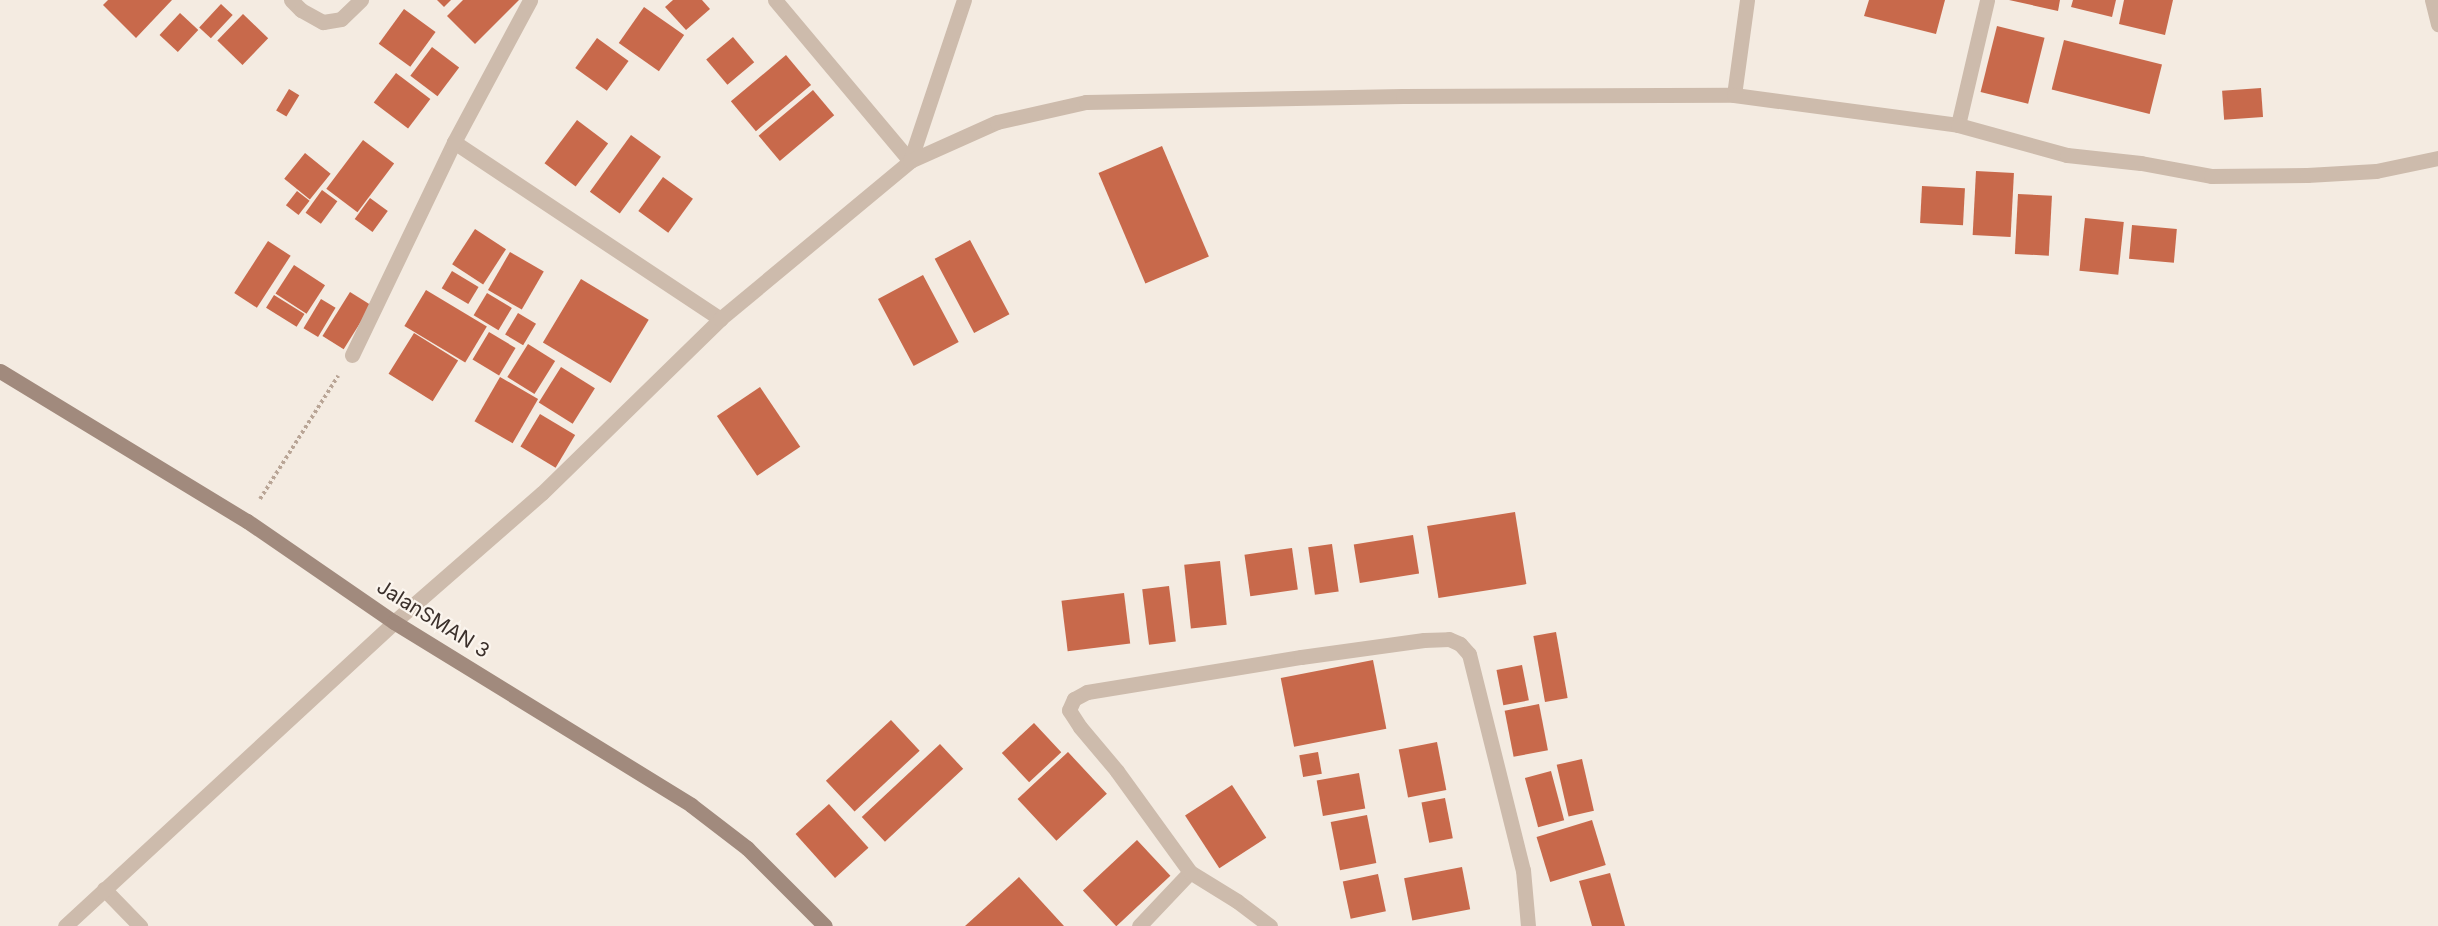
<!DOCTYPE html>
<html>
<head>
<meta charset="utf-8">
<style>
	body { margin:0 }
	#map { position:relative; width:2438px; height:926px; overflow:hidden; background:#f4ebe1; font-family:Inter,sans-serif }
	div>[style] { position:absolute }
	.building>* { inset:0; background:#c8694b; transform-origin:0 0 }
	.path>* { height:4px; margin-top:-2px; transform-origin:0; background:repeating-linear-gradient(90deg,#b9a596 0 3px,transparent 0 6px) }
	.street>* { height:15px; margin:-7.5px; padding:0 7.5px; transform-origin:7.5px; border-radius:7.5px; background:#cdbbac }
	.secondary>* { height:15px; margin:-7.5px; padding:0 7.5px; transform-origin:7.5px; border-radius:7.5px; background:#a18a7d }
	span { translate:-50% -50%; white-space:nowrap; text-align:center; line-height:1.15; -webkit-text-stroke:4.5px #fbf5ee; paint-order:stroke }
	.street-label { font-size:20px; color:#3b302b }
</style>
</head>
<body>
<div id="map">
	<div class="building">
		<div style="clip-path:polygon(108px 0,172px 0,136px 38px,103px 5px)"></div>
		<div style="clip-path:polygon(437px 0,451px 0,444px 7px)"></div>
		<div style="clip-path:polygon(463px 0,519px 0,475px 44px,447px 16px)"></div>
		<div style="clip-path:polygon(673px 0,702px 0,710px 9px,686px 30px,665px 7px)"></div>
		<div style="clip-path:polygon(1869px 0,1945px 0,1936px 34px,1864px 16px)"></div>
		<div style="clip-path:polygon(2009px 0,2060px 0,2058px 11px)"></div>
		<div style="clip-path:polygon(2073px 0,2116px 0,2112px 17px,2071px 7px)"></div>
		<div style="clip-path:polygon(2124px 0,2173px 0,2165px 35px,2119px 24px)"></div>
		<div style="left:221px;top:4px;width:16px;height:32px;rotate:43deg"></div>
		<div style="left:644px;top:7px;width:49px;height:44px;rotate:35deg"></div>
		<div style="left:404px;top:9px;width:39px;height:43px;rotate:36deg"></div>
		<div style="left:180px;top:13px;width:25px;height:30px;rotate:43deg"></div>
		<div style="left:243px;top:14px;width:35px;height:37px;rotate:44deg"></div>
		<div style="left:1997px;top:26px;width:49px;height:68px;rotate:14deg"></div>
		<div style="left:733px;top:37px;width:33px;height:35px;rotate:50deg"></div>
		<div style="left:597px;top:38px;width:39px;height:37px;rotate:36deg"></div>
		<div style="left:2064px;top:40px;width:101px;height:51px;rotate:14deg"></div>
		<div style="left:432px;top:47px;width:34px;height:36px;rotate:37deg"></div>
		<div style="left:786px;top:55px;width:39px;height:72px;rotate:50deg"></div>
		<div style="left:396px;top:73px;width:43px;height:37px;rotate:37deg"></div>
		<div style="left:2261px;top:88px;width:29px;height:39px;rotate:86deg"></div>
		<div style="left:289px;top:89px;width:12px;height:25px;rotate:31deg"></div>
		<div style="left:813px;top:90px;width:33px;height:71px;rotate:50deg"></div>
		<div style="left:577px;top:120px;width:39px;height:54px;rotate:37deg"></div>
		<div style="left:631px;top:135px;width:37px;height:70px;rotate:36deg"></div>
		<div style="left:363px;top:140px;width:39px;height:61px;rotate:37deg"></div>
		<div style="left:1162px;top:146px;width:120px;height:69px;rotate:67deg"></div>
		<div style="left:305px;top:153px;width:33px;height:33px;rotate:39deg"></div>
		<div style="left:1976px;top:171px;width:38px;height:64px;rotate:3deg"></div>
		<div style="left:663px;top:177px;width:37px;height:42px;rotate:36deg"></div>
		<div style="left:1922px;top:186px;width:43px;height:37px;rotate:3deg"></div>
		<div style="left:322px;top:190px;width:19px;height:28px;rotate:36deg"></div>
		<div style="left:297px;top:191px;width:16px;height:18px;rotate:38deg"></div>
		<div style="left:2018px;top:194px;width:34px;height:60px;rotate:3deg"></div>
		<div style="left:370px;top:198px;width:22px;height:26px;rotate:36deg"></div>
		<div style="left:2085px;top:218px;width:39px;height:53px;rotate:6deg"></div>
		<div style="left:2132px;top:225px;width:45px;height:34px;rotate:5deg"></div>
		<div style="left:475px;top:229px;width:37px;height:42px;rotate:33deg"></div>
		<div style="left:970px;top:240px;width:84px;height:40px;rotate:62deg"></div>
		<div style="left:268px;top:241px;width:27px;height:62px;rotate:33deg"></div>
		<div style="left:510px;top:252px;width:39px;height:44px;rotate:30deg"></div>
		<div style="left:294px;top:265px;width:37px;height:34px;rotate:33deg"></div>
		<div style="left:452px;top:271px;width:31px;height:20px;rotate:31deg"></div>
		<div style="left:923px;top:275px;width:76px;height:51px;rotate:62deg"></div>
		<div style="left:581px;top:279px;width:79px;height:74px;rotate:31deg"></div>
		<div style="left:426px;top:290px;width:71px;height:42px;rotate:31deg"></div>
		<div style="left:350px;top:292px;width:25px;height:52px;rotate:32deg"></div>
		<div style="left:487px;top:293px;width:29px;height:26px;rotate:31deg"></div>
		<div style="left:274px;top:295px;width:36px;height:15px;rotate:32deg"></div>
		<div style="left:321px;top:299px;width:17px;height:34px;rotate:31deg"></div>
		<div style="left:518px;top:313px;width:21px;height:25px;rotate:31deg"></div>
		<div style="left:489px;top:332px;width:31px;height:32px;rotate:31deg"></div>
		<div style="left:414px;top:333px;width:52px;height:48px;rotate:32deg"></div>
		<div style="left:528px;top:344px;width:32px;height:39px;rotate:32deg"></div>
		<div style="left:561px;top:367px;width:40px;height:42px;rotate:32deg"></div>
		<div style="left:500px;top:377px;width:44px;height:51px;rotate:30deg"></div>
		<div style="left:760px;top:387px;width:72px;height:52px;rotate:56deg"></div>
		<div style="left:540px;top:414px;width:41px;height:38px;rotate:31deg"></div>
		<div style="left:1515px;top:512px;width:73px;height:89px;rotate:81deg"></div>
		<div style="left:1413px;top:535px;width:39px;height:60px;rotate:81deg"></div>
		<div style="left:1332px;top:544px;width:48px;height:24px;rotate:82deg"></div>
		<div style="left:1292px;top:548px;width:42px;height:48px;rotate:82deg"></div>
		<div style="left:1220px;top:561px;width:64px;height:36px;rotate:84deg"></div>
		<div style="left:1169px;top:586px;width:56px;height:27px;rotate:83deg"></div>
		<div style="left:1124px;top:593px;width:51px;height:63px;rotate:83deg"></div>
		<div style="left:1556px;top:632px;width:67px;height:23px;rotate:80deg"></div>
		<div style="left:1373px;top:660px;width:70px;height:94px;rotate:79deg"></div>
		<div style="left:1522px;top:665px;width:36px;height:26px;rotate:79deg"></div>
		<div style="left:1539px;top:704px;width:47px;height:35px;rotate:79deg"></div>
		<div style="left:891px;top:720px;width:42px;height:89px;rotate:47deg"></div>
		<div style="left:1034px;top:723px;width:40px;height:44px;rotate:47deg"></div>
		<div style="left:1437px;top:742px;width:49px;height:39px;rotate:79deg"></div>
		<div style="left:940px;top:744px;width:34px;height:107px;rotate:47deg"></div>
		<div style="left:1068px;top:752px;width:57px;height:69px;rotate:47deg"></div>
		<div style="left:1318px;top:752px;width:22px;height:19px;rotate:80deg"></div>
		<div style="left:1582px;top:759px;width:53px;height:26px;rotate:77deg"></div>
		<div style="left:1551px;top:771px;width:51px;height:27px;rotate:75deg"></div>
		<div style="left:1359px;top:773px;width:36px;height:43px;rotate:80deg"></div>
		<div style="left:1232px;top:785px;width:63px;height:56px;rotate:57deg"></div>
		<div style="left:1445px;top:798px;width:41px;height:24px;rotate:79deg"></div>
		<div style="left:829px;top:804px;width:59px;height:45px;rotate:48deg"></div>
		<div style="left:1367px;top:815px;width:49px;height:37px;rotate:79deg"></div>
		<div style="left:1592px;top:820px;width:47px;height:58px;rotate:73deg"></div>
		<div style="left:1137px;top:840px;width:49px;height:74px;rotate:47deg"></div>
		<div style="left:1462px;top:867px;width:43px;height:59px;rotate:79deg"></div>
		<div style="clip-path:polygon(1610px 873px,1625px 926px,1592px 926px,1579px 881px)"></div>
		<div style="left:1378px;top:874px;width:38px;height:36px;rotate:78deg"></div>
		<div style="clip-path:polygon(1019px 877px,1064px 926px,965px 926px)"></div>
	</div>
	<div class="path">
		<div style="left:260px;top:499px;width:146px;rotate:-57.6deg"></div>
	</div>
	<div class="street">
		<div style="left:291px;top:0;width:14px;rotate:45deg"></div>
		<div style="left:301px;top:10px;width:25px;rotate:29deg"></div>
		<div style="left:323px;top:22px;width:18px;rotate:-9deg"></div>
		<div style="left:341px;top:19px;width:28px;rotate:-44deg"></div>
		<div style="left:775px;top:0;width:210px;rotate:50deg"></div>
		<div style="left:2432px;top:0;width:25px;rotate:76deg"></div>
		<div style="left:1734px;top:95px;width:96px;rotate:-82.2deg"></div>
		<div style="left:1958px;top:125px;width:128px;rotate:-76.9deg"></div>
		<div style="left:454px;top:142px;width:320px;rotate:33.6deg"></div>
		<div style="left:910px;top:161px;width:170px;rotate:-71.5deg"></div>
		<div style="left:352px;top:355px;width:236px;rotate:-64.4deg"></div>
		<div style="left:454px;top:142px;width:161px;rotate:-61.8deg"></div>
		<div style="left:104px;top:889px;width:52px;rotate:45.8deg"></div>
		<div style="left:65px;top:926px;width:448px;rotate:-42.7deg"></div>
		<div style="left:394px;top:622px;width:196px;rotate:-41.1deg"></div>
		<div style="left:542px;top:493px;width:249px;rotate:-44.3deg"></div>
		<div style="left:720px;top:319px;width:247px;rotate:-39.7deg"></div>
		<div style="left:910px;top:161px;width:95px;rotate:-24.1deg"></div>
		<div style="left:997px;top:122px;width:91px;rotate:-12.7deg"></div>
		<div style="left:1086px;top:102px;width:317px;rotate:-1.1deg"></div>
		<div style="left:1403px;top:96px;width:331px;rotate:-0.2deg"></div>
		<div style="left:1734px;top:95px;width:226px;rotate:7.6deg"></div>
		<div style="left:1958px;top:125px;width:113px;rotate:15.4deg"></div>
		<div style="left:2067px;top:155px;width:74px;rotate:6.2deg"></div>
		<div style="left:2141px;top:163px;width:71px;rotate:10.5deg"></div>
		<div style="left:2211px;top:176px;width:96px;rotate:-0.6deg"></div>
		<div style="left:2307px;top:175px;width:69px;rotate:-3.3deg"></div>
		<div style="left:2376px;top:171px;width:63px;rotate:-11.8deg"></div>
		<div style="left:1139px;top:926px;width:74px;rotate:-46.6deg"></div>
		<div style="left:1270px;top:926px;width:41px;rotate:-142.9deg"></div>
		<div style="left:1237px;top:901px;width:55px;rotate:-148.3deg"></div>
		<div style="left:1190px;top:872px;width:125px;rotate:-125.9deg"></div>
		<div style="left:1117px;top:771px;width:57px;rotate:-130.1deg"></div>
		<div style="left:1080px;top:727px;width:20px;rotate:-123deg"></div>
		<div style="left:1069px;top:710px;width:12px;rotate:-66deg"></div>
		<div style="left:1074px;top:699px;width:15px;rotate:-28deg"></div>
		<div style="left:1087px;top:692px;width:217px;rotate:-9.3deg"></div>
		<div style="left:1301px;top:657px;width:124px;rotate:-7.9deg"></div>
		<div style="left:1424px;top:640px;width:25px;rotate:-2deg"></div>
		<div style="left:1449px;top:639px;width:12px;rotate:24deg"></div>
		<div style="left:1460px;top:644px;width:13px;rotate:48deg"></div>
		<div style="left:1469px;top:654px;width:223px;rotate:76deg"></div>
		<div style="left:1523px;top:870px;width:56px;rotate:84.9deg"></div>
	</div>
	<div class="secondary">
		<div style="left:0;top:371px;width:289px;rotate:31.3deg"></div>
		<div style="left:247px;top:521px;width:178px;rotate:34.5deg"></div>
		<div style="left:394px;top:622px;width:349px;rotate:31.6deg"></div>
		<div style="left:691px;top:805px;width:71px;rotate:37.5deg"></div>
		<div style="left:747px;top:848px;width:110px;rotate:45deg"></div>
	</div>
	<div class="street-label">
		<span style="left:433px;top:619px;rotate:32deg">JalanSMAN 3</span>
	</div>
</div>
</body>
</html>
